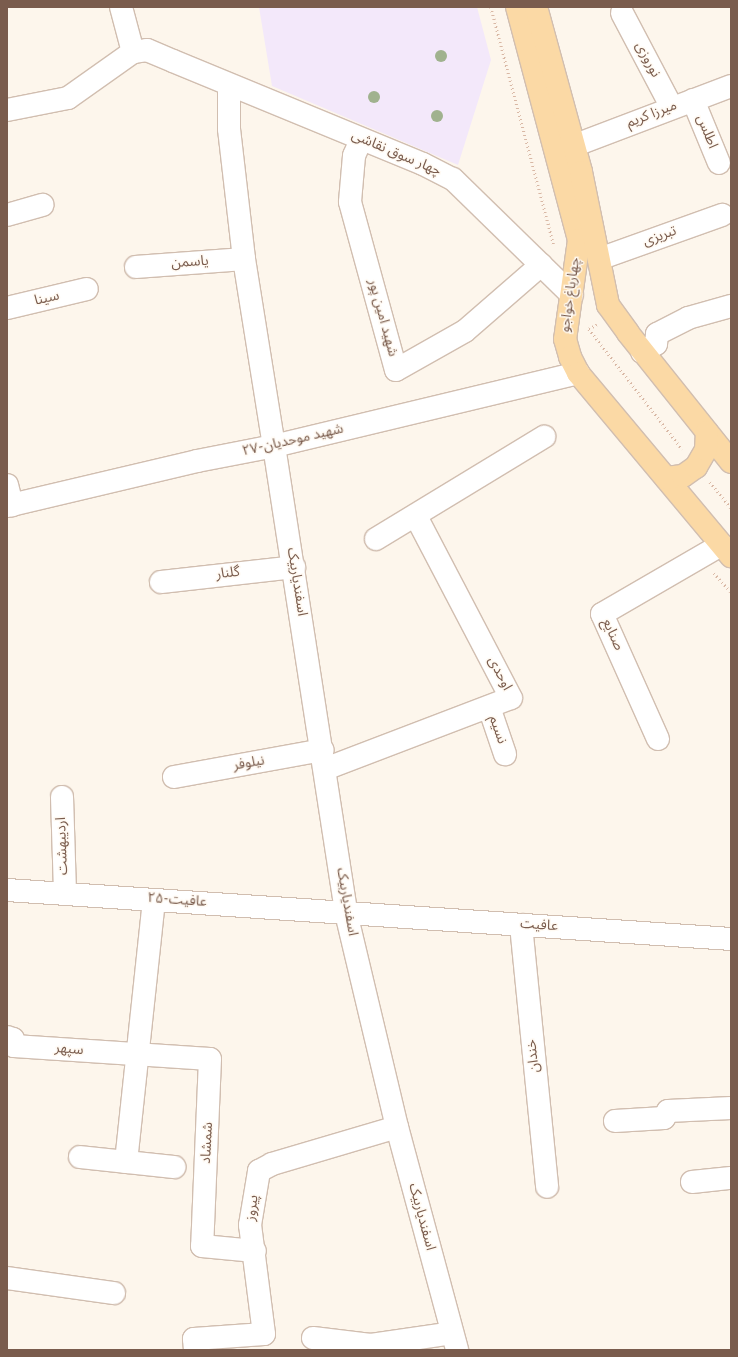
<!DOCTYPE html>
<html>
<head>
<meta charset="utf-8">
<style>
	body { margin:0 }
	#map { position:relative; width:738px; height:1357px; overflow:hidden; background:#fdf6ec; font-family:Overpass,"Noto Sans Arabic",sans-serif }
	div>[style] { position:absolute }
	.education>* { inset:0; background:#f3e8fa }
	.path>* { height:2.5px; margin-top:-1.25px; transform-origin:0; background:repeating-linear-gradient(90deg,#d9b8a5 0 1px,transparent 0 4px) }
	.roads { filter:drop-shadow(1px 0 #d1beb0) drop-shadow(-1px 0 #d1beb0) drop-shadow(0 1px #d1beb0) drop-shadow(0 -1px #d1beb0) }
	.minor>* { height:22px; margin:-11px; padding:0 11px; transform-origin:11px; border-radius:11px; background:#fff }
	.tertiary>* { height:22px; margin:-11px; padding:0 11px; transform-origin:11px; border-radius:11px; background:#fff }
	.secondary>* { height:22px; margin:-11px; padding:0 11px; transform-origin:11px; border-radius:11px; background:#fff }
	.primary>* { height:22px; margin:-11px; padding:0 11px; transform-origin:11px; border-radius:11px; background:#fbd9a5 }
	.trees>* { width:12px; height:12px; margin:-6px; border-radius:50%; background:#a0b28e }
	span { translate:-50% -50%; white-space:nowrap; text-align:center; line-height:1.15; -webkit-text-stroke:3px #fffaf3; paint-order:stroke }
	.street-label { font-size:14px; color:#7a5c4d }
	.frame { position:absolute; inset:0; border:8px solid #7a5c4d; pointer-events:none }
</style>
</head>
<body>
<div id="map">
	<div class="education">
		<div style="clip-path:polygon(259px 7px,477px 7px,491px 60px,458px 165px,272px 86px)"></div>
	</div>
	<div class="path">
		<div style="left:491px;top:7px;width:247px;rotate:75.2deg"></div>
		<div style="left:597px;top:325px;width:9px;rotate:153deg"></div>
		<div style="left:589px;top:329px;width:152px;rotate:52.2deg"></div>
		<div style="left:710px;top:482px;width:33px;rotate:51deg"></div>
		<div style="left:714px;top:573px;width:25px;rotate:48deg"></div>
	</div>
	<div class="roads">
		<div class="minor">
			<div style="left:121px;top:7px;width:47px;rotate:75.1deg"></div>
			<div style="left:133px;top:52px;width:14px;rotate:-8deg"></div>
			<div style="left:147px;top:50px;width:28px;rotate:23deg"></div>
			<div style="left:173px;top:61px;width:270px;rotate:22.4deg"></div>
			<div style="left:423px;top:164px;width:34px;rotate:27deg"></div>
			<div style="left:453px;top:179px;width:166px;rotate:44.3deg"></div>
			<div style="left:622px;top:13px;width:107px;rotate:62.2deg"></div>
			<div style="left:229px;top:85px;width:44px;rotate:90deg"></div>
			<div style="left:229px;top:129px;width:131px;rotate:83.4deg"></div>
			<div style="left:244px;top:259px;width:189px;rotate:80.9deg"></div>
			<div style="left:693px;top:100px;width:68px;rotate:67.6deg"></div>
			<div style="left:7px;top:110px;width:62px;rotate:-11.1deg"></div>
			<div style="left:68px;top:98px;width:80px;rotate:-35.3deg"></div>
			<div style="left:361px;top:140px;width:17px;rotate:114deg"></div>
			<div style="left:354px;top:156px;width:46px;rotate:95deg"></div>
			<div style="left:350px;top:202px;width:174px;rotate:74.7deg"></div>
			<div style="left:396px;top:370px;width:79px;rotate:-29.5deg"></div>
			<div style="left:465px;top:331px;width:101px;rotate:-41deg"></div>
			<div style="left:573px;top:146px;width:169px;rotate:-20.8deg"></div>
			<div style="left:7px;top:215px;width:37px;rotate:-16deg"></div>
			<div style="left:599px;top:259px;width:131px;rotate:-19.7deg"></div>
			<div style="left:136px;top:267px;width:108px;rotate:-4.2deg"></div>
			<div style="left:7px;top:308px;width:82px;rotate:-13.4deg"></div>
			<div style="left:642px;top:352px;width:16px;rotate:-30deg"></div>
			<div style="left:656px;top:344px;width:10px;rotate:-84deg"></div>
			<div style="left:657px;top:334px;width:35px;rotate:-27deg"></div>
			<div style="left:688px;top:318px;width:45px;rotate:-15.6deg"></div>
			<div style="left:7px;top:485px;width:21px;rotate:76deg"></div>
			<div style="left:376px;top:539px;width:197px;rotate:-31.3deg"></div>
			<div style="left:161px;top:582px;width:134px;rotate:-6.4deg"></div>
			<div style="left:489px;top:707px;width:50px;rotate:71.2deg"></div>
			<div style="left:658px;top:739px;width:137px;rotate:-114.1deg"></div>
			<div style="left:602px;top:614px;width:138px;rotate:-30.1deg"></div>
			<div style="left:325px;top:769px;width:199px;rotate:-20.9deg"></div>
			<div style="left:511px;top:698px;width:205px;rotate:-117.6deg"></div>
			<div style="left:174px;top:777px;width:151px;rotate:-10.3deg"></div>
			<div style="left:62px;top:797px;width:97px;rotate:88.2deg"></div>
			<div style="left:521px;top:925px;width:263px;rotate:84.3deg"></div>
			<div style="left:7px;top:1037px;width:6px;rotate:18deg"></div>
			<div style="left:13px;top:1039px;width:7px;rotate:82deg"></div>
			<div style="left:14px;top:1046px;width:196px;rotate:3.8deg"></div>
			<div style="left:210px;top:1059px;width:187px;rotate:92.4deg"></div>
			<div style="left:202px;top:1246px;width:53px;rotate:5.4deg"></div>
			<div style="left:615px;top:1121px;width:49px;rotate:-3.5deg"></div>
			<div style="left:664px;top:1118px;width:8px;rotate:-60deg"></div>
			<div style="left:668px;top:1111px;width:63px;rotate:-2.7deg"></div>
			<div style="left:80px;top:1157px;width:95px;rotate:6.1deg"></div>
			<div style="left:126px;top:1162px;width:263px;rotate:-83.9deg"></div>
			<div style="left:692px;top:1182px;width:39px;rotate:-6deg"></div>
			<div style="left:7px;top:1278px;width:108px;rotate:8deg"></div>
			<div style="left:313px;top:1338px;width:58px;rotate:6.9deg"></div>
			<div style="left:371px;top:1345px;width:82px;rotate:-8.4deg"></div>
			<div style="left:195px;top:1350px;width:11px;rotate:-95deg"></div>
			<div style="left:194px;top:1339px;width:70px;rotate:-4.1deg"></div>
			<div style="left:264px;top:1334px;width:110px;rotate:-97.3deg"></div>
			<div style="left:250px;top:1225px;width:55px;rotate:-80.5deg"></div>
			<div style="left:259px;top:1171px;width:15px;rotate:-28deg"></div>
			<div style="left:272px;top:1164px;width:130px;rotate:-16.5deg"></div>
		</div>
		<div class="tertiary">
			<div style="left:274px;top:446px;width:473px;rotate:81.2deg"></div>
			<div style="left:346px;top:913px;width:220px;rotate:76.6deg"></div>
			<div style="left:397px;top:1127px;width:231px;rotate:74.9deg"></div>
			<div style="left:7px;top:890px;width:726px;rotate:3.87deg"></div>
		</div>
		<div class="secondary">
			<div style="left:7px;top:506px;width:195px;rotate:-13.3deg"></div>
			<div style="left:197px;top:461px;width:78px;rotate:-11deg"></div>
			<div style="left:274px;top:446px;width:313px;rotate:-13.5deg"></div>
		</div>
		<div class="primary">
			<div style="left:517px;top:7px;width:241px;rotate:75.1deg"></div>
			<div style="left:579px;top:240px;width:100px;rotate:98deg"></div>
			<div style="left:565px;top:339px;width:19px;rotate:74deg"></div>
			<div style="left:570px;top:357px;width:18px;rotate:63deg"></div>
			<div style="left:578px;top:373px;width:239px;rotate:50.1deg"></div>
			<div style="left:536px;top:7px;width:171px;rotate:74.7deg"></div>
			<div style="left:581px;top:172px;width:136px;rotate:78.5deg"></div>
			<div style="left:608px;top:305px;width:34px;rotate:54deg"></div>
			<div style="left:628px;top:333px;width:165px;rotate:51.4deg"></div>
			<div style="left:666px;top:478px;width:17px;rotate:-7deg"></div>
			<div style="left:683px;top:476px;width:16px;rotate:-35deg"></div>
			<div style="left:696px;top:467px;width:20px;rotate:-60deg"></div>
			<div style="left:706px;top:450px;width:18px;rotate:-87deg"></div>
		</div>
	</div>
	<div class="trees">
		<div style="left:441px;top:56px"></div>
		<div style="left:374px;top:97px"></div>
		<div style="left:437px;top:116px"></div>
	</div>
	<div class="street-label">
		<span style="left:647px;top:60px;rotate:62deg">نوروزی</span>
		<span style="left:652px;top:115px;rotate:-21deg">میرزا کریم</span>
		<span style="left:706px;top:132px;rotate:68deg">اطلس</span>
		<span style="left:396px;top:154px;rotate:23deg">چهار سوق نقاشی</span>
		<span style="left:660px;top:237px;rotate:-20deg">تبریزی</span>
		<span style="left:190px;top:263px;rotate:-4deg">یاسمن</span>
		<span style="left:571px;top:295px;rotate:-82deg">چهارباغ خواجو</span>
		<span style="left:47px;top:299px;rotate:-13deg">سینا</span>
		<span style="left:382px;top:318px;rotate:75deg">شهید امین پور</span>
		<span style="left:293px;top:441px;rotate:-13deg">۲۷-شهید موحدیان</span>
		<span style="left:228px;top:574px;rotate:-7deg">گلنار</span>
		<span style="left:296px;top:582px;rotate:81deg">اسفندیاربیک</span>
		<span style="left:612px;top:635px;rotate:66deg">صنایع</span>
		<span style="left:499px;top:674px;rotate:63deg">اوحدی</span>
		<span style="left:497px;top:730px;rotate:71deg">نسیم</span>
		<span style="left:249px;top:764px;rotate:-10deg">نیلوفر</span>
		<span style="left:63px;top:846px;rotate:-92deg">اردیبهشت</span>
		<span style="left:177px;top:901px;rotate:4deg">۲۵-عافیت</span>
		<span style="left:346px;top:902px;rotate:80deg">اسفندیاربیک</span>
		<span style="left:539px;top:926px;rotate:4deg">عافیت</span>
		<span style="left:69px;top:1050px;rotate:5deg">سپهر</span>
		<span style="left:534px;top:1056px;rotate:-96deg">خندان</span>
		<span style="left:208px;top:1143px;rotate:-87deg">شمشاد</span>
		<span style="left:253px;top:1208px;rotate:-83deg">پیروز</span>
		<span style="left:421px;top:1217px;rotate:75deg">اسفندیاربیک</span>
	</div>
	<div class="frame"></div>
</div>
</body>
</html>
